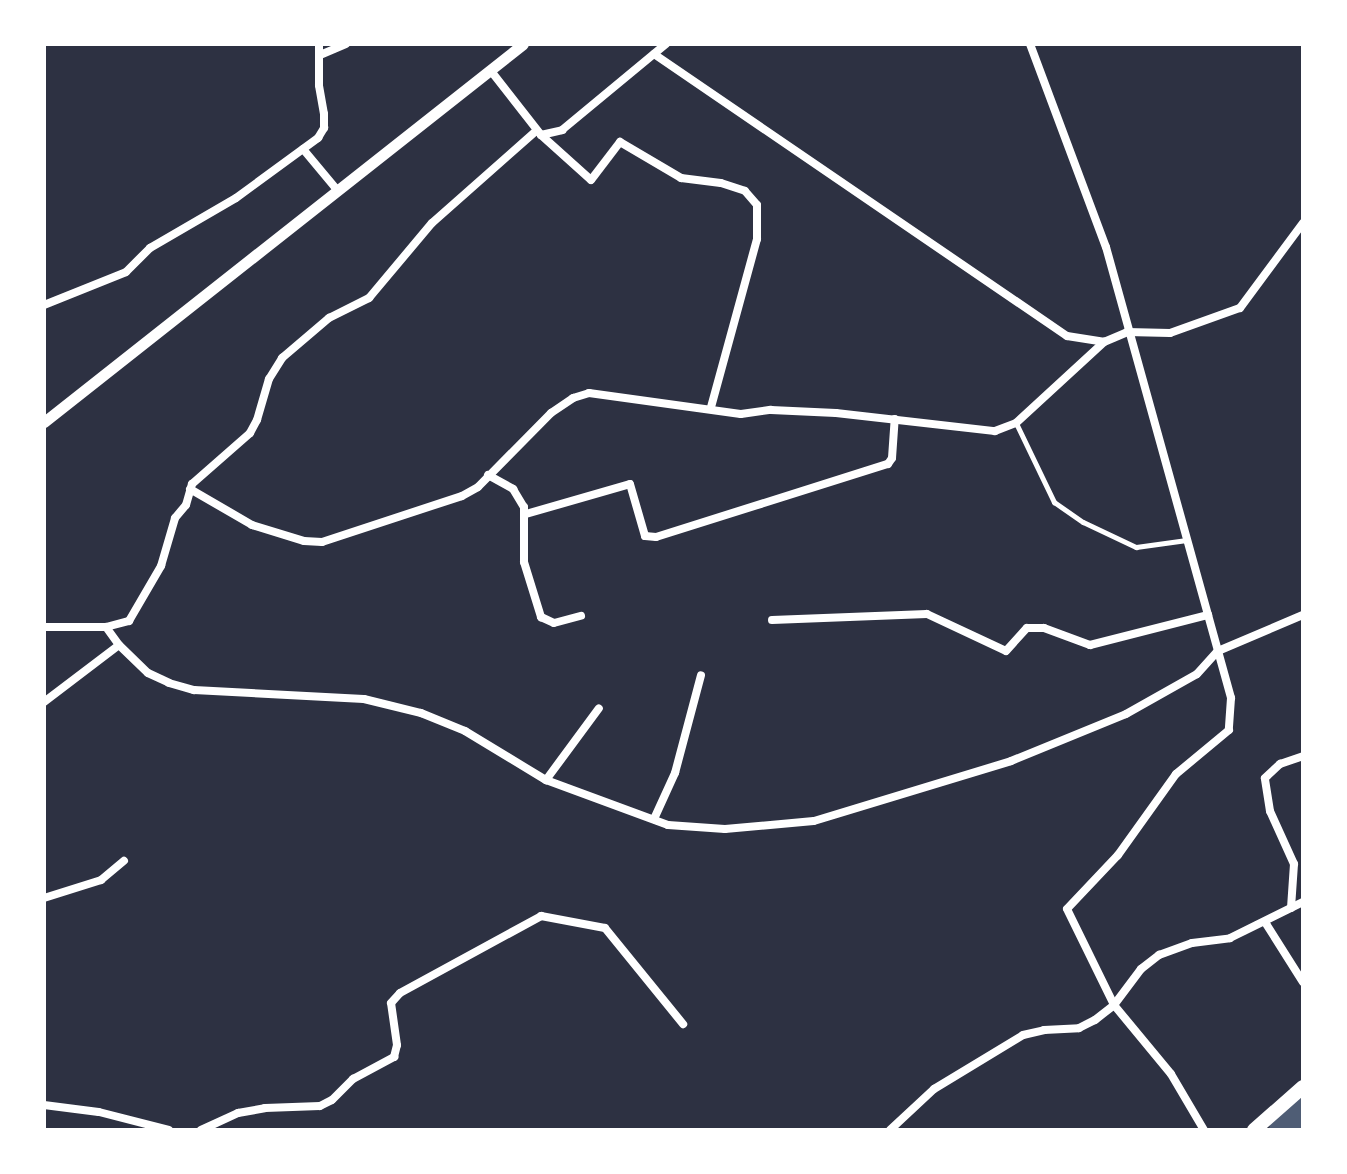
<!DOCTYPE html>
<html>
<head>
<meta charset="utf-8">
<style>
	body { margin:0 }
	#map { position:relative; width:1347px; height:1174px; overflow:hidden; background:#2d3142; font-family:"DejaVu Sans",sans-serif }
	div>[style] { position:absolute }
	.river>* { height:28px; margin:-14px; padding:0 14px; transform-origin:14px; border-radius:14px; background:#4f5d75 }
	.service>* { height:5px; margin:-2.5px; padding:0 2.5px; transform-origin:2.5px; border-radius:2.5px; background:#fff }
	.minor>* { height:8px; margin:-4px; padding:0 4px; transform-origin:4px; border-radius:4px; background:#fff }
	.tertiary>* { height:11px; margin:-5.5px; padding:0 5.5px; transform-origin:5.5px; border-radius:5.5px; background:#fff }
	.primary>* { height:14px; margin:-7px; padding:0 7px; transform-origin:7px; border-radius:7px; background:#fff }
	span { translate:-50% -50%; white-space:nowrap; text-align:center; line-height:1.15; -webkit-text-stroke:8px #fff; paint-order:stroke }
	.frame { position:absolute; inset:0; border:46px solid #fff; pointer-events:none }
</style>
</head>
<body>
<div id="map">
	<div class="river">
		<div style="left:1283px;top:1130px;width:27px;rotate:-42deg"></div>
	</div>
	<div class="service">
		<div style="left:1016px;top:423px;width:88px;rotate:64.3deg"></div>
		<div style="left:1054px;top:502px;width:35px;rotate:35deg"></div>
		<div style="left:1083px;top:522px;width:59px;rotate:25.3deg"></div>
		<div style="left:1136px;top:547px;width:51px;rotate:-7.8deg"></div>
	</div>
	<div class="minor">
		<div style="left:1030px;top:44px;width:217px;rotate:69.5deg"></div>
		<div style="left:1106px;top:247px;width:468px;rotate:74.5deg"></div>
		<div style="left:1231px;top:698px;width:32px;rotate:94deg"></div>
		<div style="left:1229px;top:730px;width:69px;rotate:140.3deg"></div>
		<div style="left:1176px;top:774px;width:100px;rotate:125.6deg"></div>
		<div style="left:1118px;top:855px;width:74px;rotate:133.4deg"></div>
		<div style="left:1067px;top:909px;width:107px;rotate:63.9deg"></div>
		<div style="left:1114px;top:1005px;width:89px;rotate:50.4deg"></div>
		<div style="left:1171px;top:1074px;width:65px;rotate:59.5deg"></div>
		<div style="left:654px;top:54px;width:500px;rotate:34.33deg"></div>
		<div style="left:1067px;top:336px;width:37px;rotate:9deg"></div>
		<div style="left:320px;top:55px;width:28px;rotate:-23deg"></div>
		<div style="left:491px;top:71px;width:81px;rotate:52deg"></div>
		<div style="left:541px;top:135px;width:22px;rotate:-13deg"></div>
		<div style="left:562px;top:130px;width:135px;rotate:-39.6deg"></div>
		<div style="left:541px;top:135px;width:67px;rotate:42deg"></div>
		<div style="left:591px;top:180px;width:48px;rotate:-52.7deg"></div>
		<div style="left:620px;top:142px;width:71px;rotate:30.5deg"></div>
		<div style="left:681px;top:178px;width:40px;rotate:7.1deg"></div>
		<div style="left:721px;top:183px;width:25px;rotate:18deg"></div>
		<div style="left:745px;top:191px;width:18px;rotate:49deg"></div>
		<div style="left:757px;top:205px;width:34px;rotate:90deg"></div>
		<div style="left:757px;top:239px;width:174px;rotate:105.3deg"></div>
		<div style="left:303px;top:149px;width:55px;rotate:50.2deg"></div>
		<div style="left:44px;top:305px;width:88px;rotate:-21.9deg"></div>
		<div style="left:126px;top:272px;width:34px;rotate:-45deg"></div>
		<div style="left:150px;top:248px;width:99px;rotate:-30.2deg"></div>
		<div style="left:236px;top:198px;width:102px;rotate:-36.2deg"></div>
		<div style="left:318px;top:138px;width:12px;rotate:-59deg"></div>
		<div style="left:324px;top:128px;width:14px;rotate:-90deg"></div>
		<div style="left:324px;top:114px;width:29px;rotate:-100deg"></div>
		<div style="left:319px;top:85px;width:41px;rotate:-90deg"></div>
		<div style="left:488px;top:475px;width:29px;rotate:29deg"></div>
		<div style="left:513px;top:489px;width:21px;rotate:59deg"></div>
		<div style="left:524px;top:507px;width:55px;rotate:90deg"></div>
		<div style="left:524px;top:562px;width:58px;rotate:72.8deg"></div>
		<div style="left:541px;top:617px;width:14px;rotate:25deg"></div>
		<div style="left:554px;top:623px;width:28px;rotate:-15deg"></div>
		<div style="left:190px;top:489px;width:72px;rotate:30.1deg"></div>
		<div style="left:252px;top:525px;width:54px;rotate:17.1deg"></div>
		<div style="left:304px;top:541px;width:18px;rotate:3deg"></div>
		<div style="left:322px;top:542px;width:147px;rotate:-18.2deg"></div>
		<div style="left:462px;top:496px;width:18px;rotate:-29deg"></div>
		<div style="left:478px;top:487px;width:104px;rotate:-45.4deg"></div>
		<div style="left:551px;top:413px;width:27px;rotate:-34deg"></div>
		<div style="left:573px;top:398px;width:17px;rotate:-17deg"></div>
		<div style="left:589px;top:393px;width:153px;rotate:7.9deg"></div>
		<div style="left:741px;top:414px;width:30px;rotate:-8deg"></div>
		<div style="left:771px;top:410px;width:65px;rotate:2.6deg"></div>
		<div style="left:836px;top:413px;width:160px;rotate:6.5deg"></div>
		<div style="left:995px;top:431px;width:22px;rotate:-21deg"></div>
		<div style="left:1016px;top:423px;width:120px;rotate:-42.6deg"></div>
		<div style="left:1104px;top:342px;width:25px;rotate:-23deg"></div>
		<div style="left:1127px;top:332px;width:43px;rotate:1.3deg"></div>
		<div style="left:1170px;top:333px;width:74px;rotate:-19.7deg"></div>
		<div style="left:1240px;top:308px;width:106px;rotate:-53.5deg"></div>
		<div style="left:526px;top:514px;width:108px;rotate:-16.1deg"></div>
		<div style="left:630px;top:484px;width:54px;rotate:73.9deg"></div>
		<div style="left:645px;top:536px;width:11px;rotate:5deg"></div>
		<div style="left:656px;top:537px;width:243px;rotate:-17.5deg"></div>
		<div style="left:888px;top:464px;width:7px;rotate:-56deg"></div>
		<div style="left:892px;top:458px;width:39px;rotate:-86deg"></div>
		<div style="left:772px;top:620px;width:155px;rotate:-2.2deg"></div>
		<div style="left:927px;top:614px;width:87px;rotate:25.1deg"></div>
		<div style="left:1006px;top:651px;width:31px;rotate:-48deg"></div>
		<div style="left:1027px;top:628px;width:17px"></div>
		<div style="left:1044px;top:628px;width:49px;rotate:20.3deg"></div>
		<div style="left:1090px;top:645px;width:122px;rotate:-14.3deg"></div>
		<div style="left:44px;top:627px;width:62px"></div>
		<div style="left:106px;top:627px;width:24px;rotate:-15deg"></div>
		<div style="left:129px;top:621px;width:64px;rotate:-59.8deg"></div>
		<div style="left:161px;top:566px;width:50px;rotate:-73.7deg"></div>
		<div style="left:175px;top:518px;width:17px;rotate:-50deg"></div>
		<div style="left:186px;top:505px;width:22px;rotate:-74deg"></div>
		<div style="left:192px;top:484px;width:77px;rotate:-41.3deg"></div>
		<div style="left:250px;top:433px;width:15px;rotate:-62deg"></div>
		<div style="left:257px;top:420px;width:43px;rotate:-73.7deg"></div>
		<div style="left:269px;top:379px;width:25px;rotate:-58deg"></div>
		<div style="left:282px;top:358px;width:62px;rotate:-40.4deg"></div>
		<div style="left:329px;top:318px;width:45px;rotate:-26.6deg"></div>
		<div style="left:369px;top:298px;width:98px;rotate:-50deg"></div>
		<div style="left:432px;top:223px;width:140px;rotate:-41.5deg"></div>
		<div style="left:106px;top:627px;width:22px;rotate:54deg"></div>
		<div style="left:119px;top:645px;width:40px;rotate:44deg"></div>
		<div style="left:148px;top:673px;width:23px;rotate:25deg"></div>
		<div style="left:169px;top:683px;width:26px;rotate:16deg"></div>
		<div style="left:194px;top:690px;width:170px;rotate:3deg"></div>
		<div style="left:364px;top:699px;width:59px;rotate:13.8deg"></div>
		<div style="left:421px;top:713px;width:48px;rotate:22.2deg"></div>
		<div style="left:465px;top:731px;width:95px;rotate:31.2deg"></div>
		<div style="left:546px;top:780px;width:130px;rotate:20.2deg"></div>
		<div style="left:668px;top:825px;width:57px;rotate:4deg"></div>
		<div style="left:725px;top:829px;width:89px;rotate:-5.1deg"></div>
		<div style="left:814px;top:821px;width:206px;rotate:-16.9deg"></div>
		<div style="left:1011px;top:761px;width:124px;rotate:-22.2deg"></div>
		<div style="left:1126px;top:714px;width:81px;rotate:-29.4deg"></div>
		<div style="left:1197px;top:674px;width:31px;rotate:-48deg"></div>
		<div style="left:1218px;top:651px;width:92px;rotate:-23deg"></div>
		<div style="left:44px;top:702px;width:94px;rotate:-37.2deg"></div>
		<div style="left:546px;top:780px;width:89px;rotate:-53.6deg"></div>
		<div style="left:654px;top:819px;width:51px;rotate:-65.5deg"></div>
		<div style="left:675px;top:773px;width:101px;rotate:-75.1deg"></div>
		<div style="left:44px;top:898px;width:60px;rotate:-17.5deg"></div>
		<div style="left:101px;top:880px;width:30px;rotate:-40deg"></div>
		<div style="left:1291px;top:908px;width:44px;rotate:-86.1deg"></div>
		<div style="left:1294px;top:864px;width:58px;rotate:-114.4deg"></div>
		<div style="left:1270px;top:811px;width:33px;rotate:-99deg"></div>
		<div style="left:1265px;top:778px;width:21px;rotate:-43deg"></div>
		<div style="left:1280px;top:764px;width:24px;rotate:-19deg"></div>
		<div style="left:1265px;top:922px;width:71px;rotate:57.7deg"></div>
		<div style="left:44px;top:1105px;width:55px;rotate:7.3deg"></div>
		<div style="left:99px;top:1112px;width:72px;rotate:14.4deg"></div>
		<div style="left:201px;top:1130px;width:41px;rotate:-24.7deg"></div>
		<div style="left:238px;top:1113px;width:27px;rotate:-10deg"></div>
		<div style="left:265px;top:1108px;width:55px;rotate:-2.1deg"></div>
		<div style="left:320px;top:1106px;width:13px;rotate:-27deg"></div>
		<div style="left:332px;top:1100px;width:30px;rotate:-45deg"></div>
		<div style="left:353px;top:1079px;width:47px;rotate:-28.2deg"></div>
		<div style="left:394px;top:1057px;width:12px;rotate:-76deg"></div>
		<div style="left:397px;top:1045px;width:42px;rotate:-98.1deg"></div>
		<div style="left:391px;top:1003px;width:13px;rotate:-48deg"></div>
		<div style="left:400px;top:993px;width:161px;rotate:-28.6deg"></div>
		<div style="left:541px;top:916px;width:65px;rotate:10.6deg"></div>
		<div style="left:605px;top:928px;width:124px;rotate:50.9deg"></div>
		<div style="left:890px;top:1130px;width:60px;rotate:-43deg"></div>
		<div style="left:934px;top:1089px;width:104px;rotate:-31.2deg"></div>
		<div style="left:1023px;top:1035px;width:22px;rotate:-13deg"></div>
		<div style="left:1044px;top:1030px;width:35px;rotate:-3deg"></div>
		<div style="left:1079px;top:1028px;width:18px;rotate:-27deg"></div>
		<div style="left:1095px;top:1020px;width:24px;rotate:-38deg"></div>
		<div style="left:1114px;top:1005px;width:45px;rotate:-53.1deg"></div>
		<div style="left:1141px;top:969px;width:23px;rotate:-38deg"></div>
		<div style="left:1159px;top:955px;width:35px;rotate:-20deg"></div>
		<div style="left:1192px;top:943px;width:38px;rotate:-7deg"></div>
		<div style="left:1230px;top:938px;width:81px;rotate:-26.3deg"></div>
	</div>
	<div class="tertiary">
		<div style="left:44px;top:422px;width:610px;rotate:-38.28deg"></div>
	</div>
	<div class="primary">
		<div style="left:1254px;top:1130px;width:65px;rotate:-41.3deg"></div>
	</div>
	<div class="frame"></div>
</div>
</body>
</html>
